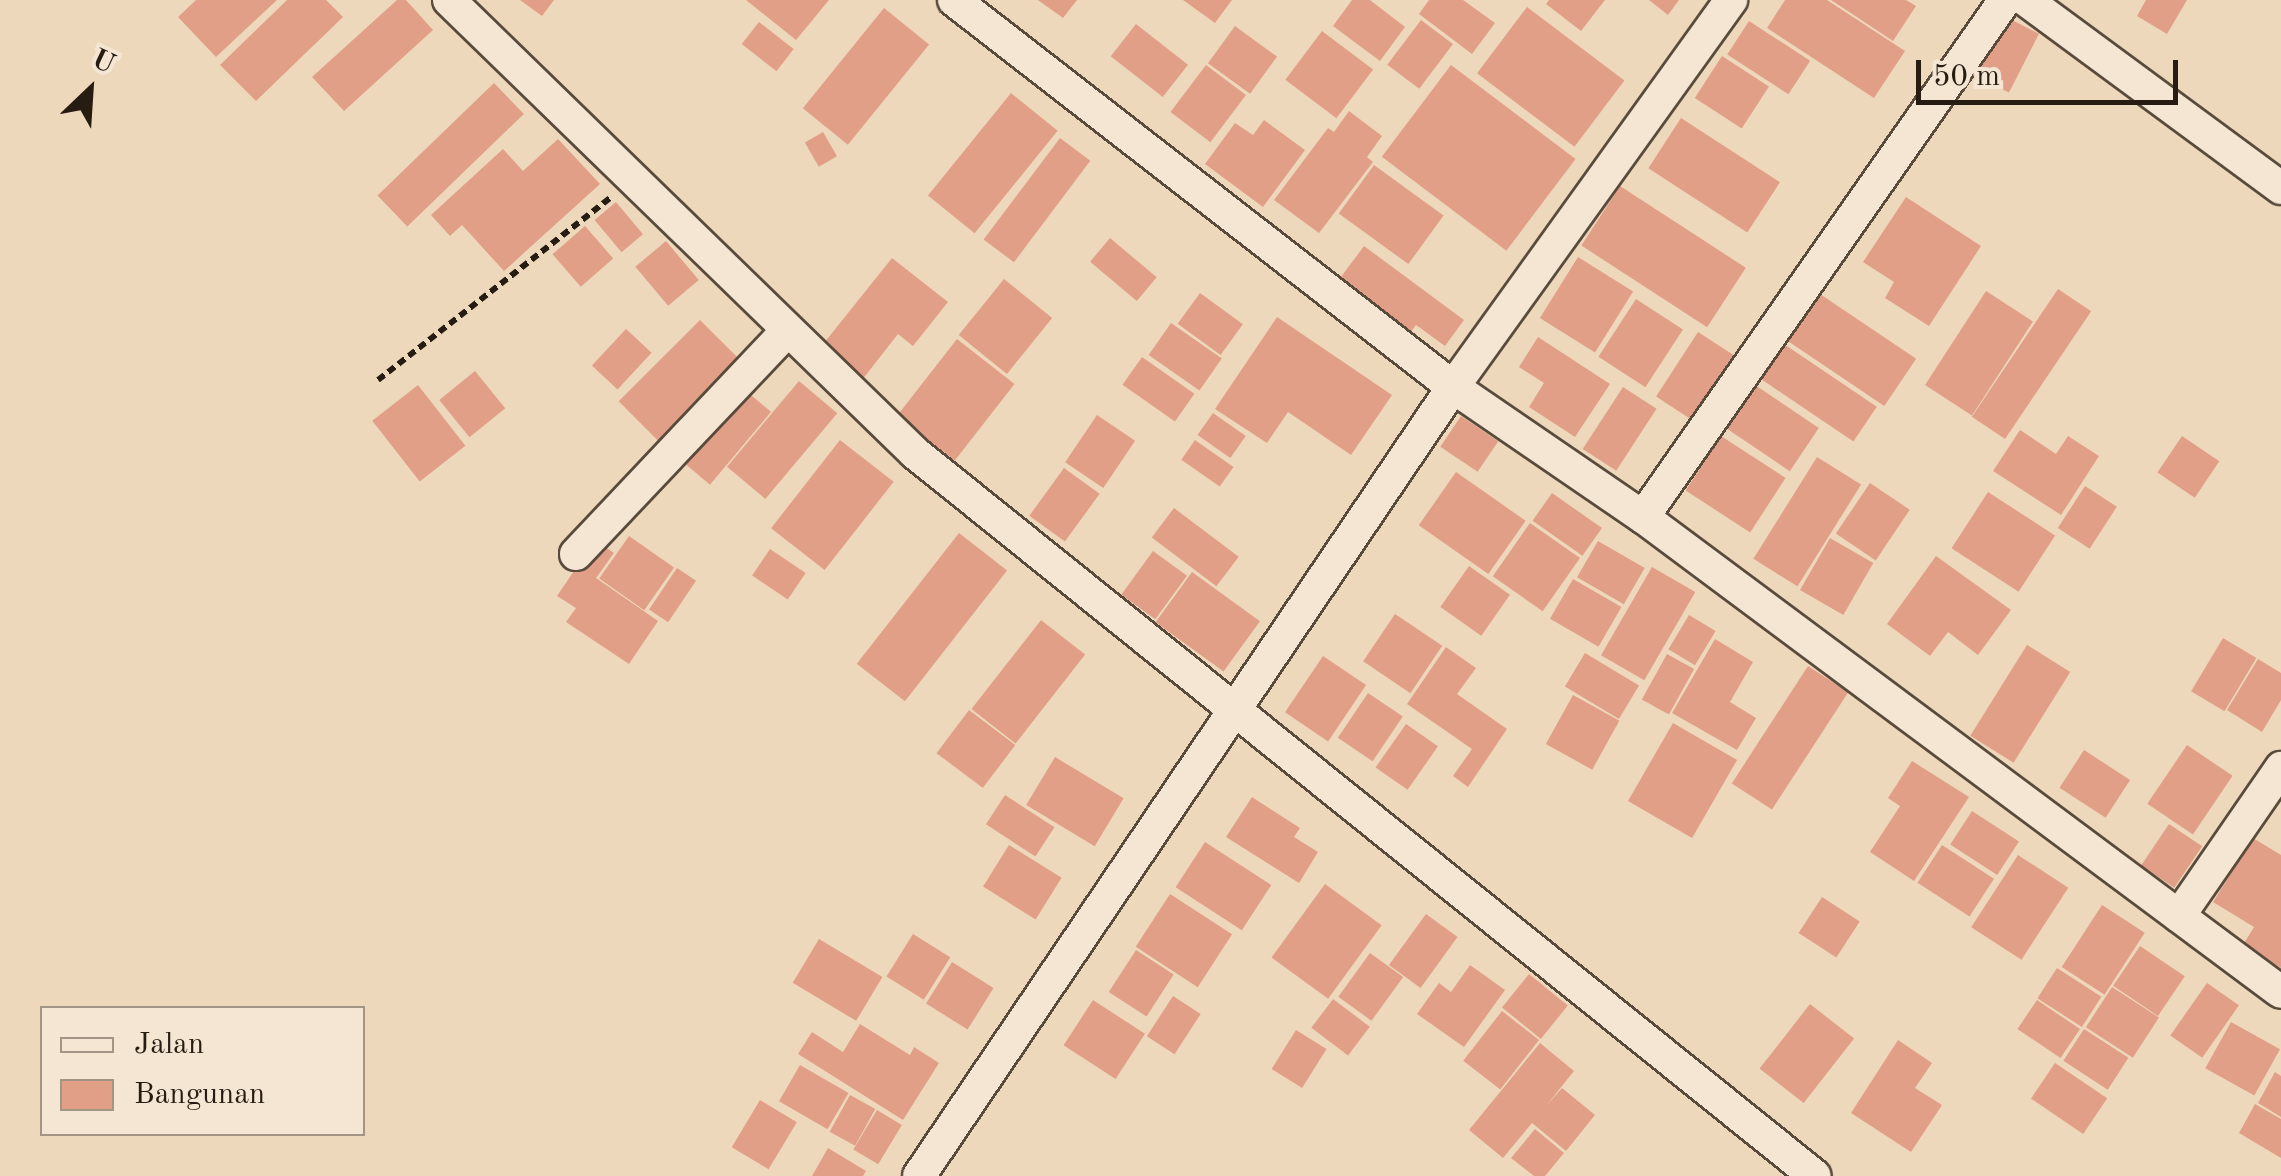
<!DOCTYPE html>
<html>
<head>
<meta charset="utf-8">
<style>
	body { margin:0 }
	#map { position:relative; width:2281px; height:1176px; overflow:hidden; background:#eed8bb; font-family:"Old Standard TT",serif }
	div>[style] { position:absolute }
	.building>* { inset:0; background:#e29f87; transform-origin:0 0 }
	.path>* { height:6px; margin-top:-3px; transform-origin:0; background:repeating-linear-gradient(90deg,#271c11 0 8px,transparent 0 13px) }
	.roads { filter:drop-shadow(2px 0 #594b3c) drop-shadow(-2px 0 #594b3c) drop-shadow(0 2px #594b3c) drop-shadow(0 -2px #594b3c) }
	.minor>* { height:32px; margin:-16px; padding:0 16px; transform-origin:16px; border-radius:16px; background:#f4e6d3 }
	span { translate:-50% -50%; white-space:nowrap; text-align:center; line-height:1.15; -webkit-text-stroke:8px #f4e6d3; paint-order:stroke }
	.legend { position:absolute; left:40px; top:1006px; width:325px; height:130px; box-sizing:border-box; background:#f4e6d3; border:2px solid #a29585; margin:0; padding:12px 18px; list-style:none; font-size:30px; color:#271c11 }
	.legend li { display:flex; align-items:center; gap:20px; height:50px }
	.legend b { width:50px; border:2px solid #a29585 }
	.north { position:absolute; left:40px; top:40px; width:100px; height:100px; -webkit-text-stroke:8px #f4e6d3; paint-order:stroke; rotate:25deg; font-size:28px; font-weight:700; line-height:40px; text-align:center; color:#271c11 }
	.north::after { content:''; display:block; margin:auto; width:35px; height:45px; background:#271c11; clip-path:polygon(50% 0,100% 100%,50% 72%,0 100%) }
	.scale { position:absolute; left:1916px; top:60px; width:262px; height:45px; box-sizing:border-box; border:5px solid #271c11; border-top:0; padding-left:12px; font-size:30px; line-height:35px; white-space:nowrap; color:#271c11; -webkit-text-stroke:8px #f4e6d3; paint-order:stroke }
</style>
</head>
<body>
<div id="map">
	<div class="building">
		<div style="clip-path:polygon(196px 0,277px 0,216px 57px,178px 17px)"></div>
		<div style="clip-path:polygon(287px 0,326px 0,343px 17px,256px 101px,220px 65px)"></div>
		<div style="clip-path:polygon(397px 0,406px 0,433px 30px,344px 111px,312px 77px)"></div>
		<div style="clip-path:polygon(520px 0,554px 0,542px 16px)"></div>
		<div style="clip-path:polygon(746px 0,829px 0,796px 40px)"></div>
		<div style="clip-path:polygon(1038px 0,1077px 0,1063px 18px)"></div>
		<div style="clip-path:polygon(1183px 0,1232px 0,1215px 23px)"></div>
		<div style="clip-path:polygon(1352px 0,1370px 0,1405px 27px,1380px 61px,1333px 26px)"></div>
		<div style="clip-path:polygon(1429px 0,1463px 0,1495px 23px,1472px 54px,1419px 14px)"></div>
		<div style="clip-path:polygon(1549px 0,1605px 0,1581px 31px,1546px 4px)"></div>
		<div style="clip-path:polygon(1649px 0,1679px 0,1668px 15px)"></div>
		<div style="clip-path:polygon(1785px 0,1827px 0,1905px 51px,1874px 98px,1767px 28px)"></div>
		<div style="clip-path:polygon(1831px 0,1906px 0,1916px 6px,1893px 41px)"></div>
		<div style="clip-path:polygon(2146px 0,2187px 0,2167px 34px,2137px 16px)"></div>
		<div style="left:1527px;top:7px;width:122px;height:83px;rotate:37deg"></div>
		<div style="left:884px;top:8px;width:58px;height:129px;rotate:39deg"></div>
		<div style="left:2006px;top:17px;width:37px;height:66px;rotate:27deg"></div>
		<div style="left:1421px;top:20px;width:40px;height:56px;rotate:37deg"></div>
		<div style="left:1749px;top:21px;width:73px;height:40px;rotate:33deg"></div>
		<div style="left:759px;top:22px;width:44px;height:28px;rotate:38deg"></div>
		<div style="left:1136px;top:24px;width:66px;height:41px;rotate:38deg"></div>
		<div style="left:1235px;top:26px;width:52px;height:46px;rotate:36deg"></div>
		<div style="left:1322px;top:31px;width:64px;height:61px;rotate:37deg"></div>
		<div style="left:1722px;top:56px;width:56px;height:50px;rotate:33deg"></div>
		<div style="left:1206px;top:65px;width:50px;height:59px;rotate:37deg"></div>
		<div style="left:1451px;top:65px;width:156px;height:115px;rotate:37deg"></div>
		<div style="left:494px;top:83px;width:43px;height:162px;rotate:46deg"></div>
		<div style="left:1011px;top:93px;width:60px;height:132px;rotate:39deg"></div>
		<div style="clip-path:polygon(1349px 111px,1382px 136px,1367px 157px,1373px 162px,1319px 233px,1274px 200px,1328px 128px,1334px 132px)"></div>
		<div style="left:1681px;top:118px;width:118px;height:60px;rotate:33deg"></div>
		<div style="clip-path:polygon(1264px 120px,1305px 150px,1263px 207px,1205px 164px,1235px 123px,1253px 135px)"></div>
		<div style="left:823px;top:132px;width:28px;height:21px;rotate:60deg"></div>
		<div style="left:1060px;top:138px;width:38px;height:127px;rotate:37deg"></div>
		<div style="clip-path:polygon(558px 139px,600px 184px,504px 271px,462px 225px,450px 236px,431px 215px,503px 149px,523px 171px)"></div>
		<div style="left:1374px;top:165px;width:86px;height:60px;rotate:36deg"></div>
		<div style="left:1620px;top:186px;width:150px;height:71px;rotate:33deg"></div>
		<div style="clip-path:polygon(1906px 197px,1981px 246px,1929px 326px,1885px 298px,1894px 282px,1863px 262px)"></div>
		<div style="left:616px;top:202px;width:42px;height:28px;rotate:50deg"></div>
		<div style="left:585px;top:226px;width:43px;height:43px;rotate:49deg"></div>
		<div style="left:1110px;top:238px;width:61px;height:31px;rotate:40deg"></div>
		<div style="left:666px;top:241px;width:51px;height:40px;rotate:50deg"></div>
		<div style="clip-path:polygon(1364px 246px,1464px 320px,1445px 346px,1416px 325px,1403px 342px,1332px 289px)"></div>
		<div style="left:1578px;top:257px;width:65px;height:72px;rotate:32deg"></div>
		<div style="clip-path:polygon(892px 258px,948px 302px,913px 346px,898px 334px,862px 380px,820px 348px)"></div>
		<div style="left:1004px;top:279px;width:62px;height:72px;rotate:39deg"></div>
		<div style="left:2058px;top:289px;width:40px;height:154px;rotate:34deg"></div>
		<div style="left:1986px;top:291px;width:56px;height:112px;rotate:33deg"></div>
		<div style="left:1200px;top:293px;width:53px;height:38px;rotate:36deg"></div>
		<div style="left:1820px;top:294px;width:116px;height:57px;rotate:34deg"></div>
		<div style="left:1636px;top:299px;width:56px;height:69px;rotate:33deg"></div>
		<div style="clip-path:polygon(1277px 317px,1392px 395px,1351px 455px,1288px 412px,1267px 443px,1215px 409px)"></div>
		<div style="left:700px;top:320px;width:62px;height:115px;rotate:45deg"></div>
		<div style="left:1171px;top:323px;width:62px;height:39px;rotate:35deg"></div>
		<div style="left:626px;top:329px;width:35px;height:50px;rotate:43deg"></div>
		<div style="left:1698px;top:332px;width:46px;height:77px;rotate:33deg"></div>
		<div style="clip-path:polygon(1538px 337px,1610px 384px,1575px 437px,1529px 407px,1544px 383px,1519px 367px)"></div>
		<div style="left:957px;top:339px;width:73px;height:97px;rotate:38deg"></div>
		<div style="left:1784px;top:344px;width:112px;height:42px;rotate:34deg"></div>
		<div style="left:1142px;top:357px;width:64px;height:34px;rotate:35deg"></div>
		<div style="left:475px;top:371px;width:48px;height:46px;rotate:51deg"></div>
		<div style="left:799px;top:381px;width:50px;height:112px;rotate:40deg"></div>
		<div style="left:418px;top:385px;width:77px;height:58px;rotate:52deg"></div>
		<div style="left:1755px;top:385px;width:77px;height:52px;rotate:34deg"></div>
		<div style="left:1623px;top:387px;width:40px;height:74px;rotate:33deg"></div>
		<div style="left:745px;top:390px;width:34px;height:95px;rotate:40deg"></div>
		<div style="left:1213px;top:413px;width:40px;height:27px;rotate:35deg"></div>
		<div style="left:1097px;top:415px;width:46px;height:57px;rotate:34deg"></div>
		<div style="left:1461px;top:416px;width:45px;height:37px;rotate:34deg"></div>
		<div style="clip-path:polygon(2020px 430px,2056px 454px,2068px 436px,2099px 456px,2061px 515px,1993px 471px)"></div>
		<div style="left:1721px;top:436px;width:77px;height:65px;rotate:33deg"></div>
		<div style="left:2182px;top:436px;width:45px;height:44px;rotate:34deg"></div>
		<div style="left:840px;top:440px;width:68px;height:112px;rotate:38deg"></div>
		<div style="left:1195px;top:440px;width:47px;height:24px;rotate:35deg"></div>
		<div style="left:1817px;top:457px;width:52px;height:120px;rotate:32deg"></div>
		<div style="left:1064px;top:468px;width:44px;height:59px;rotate:36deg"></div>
		<div style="left:1456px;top:472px;width:85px;height:65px;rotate:35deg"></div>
		<div style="left:1870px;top:483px;width:48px;height:61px;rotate:34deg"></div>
		<div style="left:2085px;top:486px;width:38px;height:50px;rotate:33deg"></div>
		<div style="left:1988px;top:492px;width:80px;height:67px;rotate:33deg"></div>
		<div style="left:1552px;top:493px;width:61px;height:34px;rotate:35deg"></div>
		<div style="left:1174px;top:508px;width:81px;height:37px;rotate:37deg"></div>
		<div style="left:1530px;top:523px;width:61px;height:65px;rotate:35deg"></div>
		<div style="left:959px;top:533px;width:61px;height:166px;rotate:38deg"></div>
		<div style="left:629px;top:536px;width:55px;height:52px;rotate:35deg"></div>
		<div style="left:1830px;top:538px;width:50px;height:60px;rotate:30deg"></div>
		<div style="clip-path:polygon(595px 540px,614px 553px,596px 578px,658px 621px,629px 664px,566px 622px,576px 608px,557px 596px)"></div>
		<div style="left:1598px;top:541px;width:54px;height:42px;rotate:30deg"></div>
		<div style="left:770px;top:549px;width:43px;height:32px;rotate:34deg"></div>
		<div style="left:1153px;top:551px;width:42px;height:54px;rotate:36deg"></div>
		<div style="clip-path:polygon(1936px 556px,2011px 610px,1978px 655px,1948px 632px,1930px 656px,1887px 624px)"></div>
		<div style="left:1469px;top:566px;width:50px;height:50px;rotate:35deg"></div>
		<div style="left:1652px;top:567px;width:50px;height:102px;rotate:30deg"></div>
		<div style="left:677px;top:568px;width:23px;height:50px;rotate:34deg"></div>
		<div style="left:1192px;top:572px;width:84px;height:62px;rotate:36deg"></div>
		<div style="left:1573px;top:579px;width:56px;height:46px;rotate:30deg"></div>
		<div style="left:1395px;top:614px;width:57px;height:57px;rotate:34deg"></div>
		<div style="left:1689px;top:615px;width:31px;height:40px;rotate:31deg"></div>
		<div style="left:1041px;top:620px;width:56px;height:113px;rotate:38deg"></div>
		<div style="left:2223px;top:638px;width:39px;height:62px;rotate:31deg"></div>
		<div style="clip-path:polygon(1715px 639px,1753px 662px,1730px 702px,1756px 718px,1737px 750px,1672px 713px)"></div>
		<div style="left:2027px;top:645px;width:51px;height:107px;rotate:32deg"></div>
		<div style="clip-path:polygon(1446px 647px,1476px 668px,1457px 694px,1507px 729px,1468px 787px,1453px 776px,1472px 749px,1407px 704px)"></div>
		<div style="left:1585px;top:653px;width:63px;height:39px;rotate:31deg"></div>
		<div style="left:1667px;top:654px;width:31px;height:52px;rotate:29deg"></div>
		<div style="left:1323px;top:656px;width:52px;height:68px;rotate:34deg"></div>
		<div style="clip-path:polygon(2258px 659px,2281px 673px,2281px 700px,2262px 732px,2227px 710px)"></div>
		<div style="left:1808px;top:666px;width:48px;height:140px;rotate:33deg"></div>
		<div style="left:1368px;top:693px;width:42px;height:54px;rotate:34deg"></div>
		<div style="left:1573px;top:695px;width:53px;height:56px;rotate:29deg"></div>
		<div style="left:969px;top:710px;width:58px;height:54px;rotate:37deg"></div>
		<div style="left:1673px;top:723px;width:74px;height:90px;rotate:30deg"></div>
		<div style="left:1406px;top:724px;width:39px;height:53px;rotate:35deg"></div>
		<div style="left:2187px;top:745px;width:55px;height:71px;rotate:34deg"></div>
		<div style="left:2084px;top:750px;width:55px;height:45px;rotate:33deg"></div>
		<div style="left:1055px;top:757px;width:80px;height:56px;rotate:31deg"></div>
		<div style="clip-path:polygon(1912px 761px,1969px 797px,1914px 881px,1870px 852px,1900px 806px,1888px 798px)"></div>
		<div style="left:1005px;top:795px;width:59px;height:35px;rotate:33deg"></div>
		<div style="clip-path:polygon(1252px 797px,1300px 828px,1294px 837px,1318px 852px,1299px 883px,1226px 837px)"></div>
		<div style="left:1972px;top:811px;width:56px;height:40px;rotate:33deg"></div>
		<div style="left:2169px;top:824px;width:40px;height:50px;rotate:34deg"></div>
		<div style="clip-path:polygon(2253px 838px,2281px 855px,2281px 968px,2243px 945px,2254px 927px,2213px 902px)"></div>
		<div style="left:1205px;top:842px;width:79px;height:54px;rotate:33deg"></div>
		<div style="left:1009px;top:845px;width:62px;height:49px;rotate:32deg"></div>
		<div style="left:1942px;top:845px;width:62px;height:45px;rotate:33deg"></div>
		<div style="left:2018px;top:855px;width:60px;height:86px;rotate:33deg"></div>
		<div style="left:1325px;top:884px;width:70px;height:91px;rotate:36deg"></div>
		<div style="left:1170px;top:894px;width:74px;height:63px;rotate:33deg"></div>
		<div style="left:1822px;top:897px;width:45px;height:43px;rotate:33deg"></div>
		<div style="left:2102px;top:905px;width:51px;height:74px;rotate:33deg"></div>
		<div style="left:1426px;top:914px;width:39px;height:63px;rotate:36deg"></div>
		<div style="left:913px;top:934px;width:44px;height:50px;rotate:32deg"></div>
		<div style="left:819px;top:939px;width:74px;height:51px;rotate:31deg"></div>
		<div style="left:2140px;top:946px;width:54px;height:48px;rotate:34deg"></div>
		<div style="left:1136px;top:950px;width:45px;height:50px;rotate:33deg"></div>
		<div style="left:1370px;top:953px;width:41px;height:54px;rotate:36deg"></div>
		<div style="left:952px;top:962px;width:49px;height:49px;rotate:32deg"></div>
		<div style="clip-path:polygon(1470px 965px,1505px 990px,1464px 1047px,1417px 1014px,1439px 983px,1451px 992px)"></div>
		<div style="left:2057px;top:968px;width:53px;height:36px;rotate:33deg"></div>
		<div style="left:1529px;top:974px;width:50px;height:43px;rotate:39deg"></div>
		<div style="left:2207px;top:983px;width:39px;height:64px;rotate:35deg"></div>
		<div style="left:2112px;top:987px;width:56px;height:48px;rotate:33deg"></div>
		<div style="left:1173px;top:996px;width:33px;height:48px;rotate:33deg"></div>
		<div style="left:1333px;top:999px;width:46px;height:36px;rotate:37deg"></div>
		<div style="left:1093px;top:1000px;width:62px;height:54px;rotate:33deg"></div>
		<div style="left:2037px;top:1000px;width:52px;height:35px;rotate:34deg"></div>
		<div style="left:1810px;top:1004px;width:56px;height:82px;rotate:38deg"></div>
		<div style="left:1502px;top:1011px;width:47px;height:63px;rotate:38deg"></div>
		<div style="left:2231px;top:1022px;width:56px;height:53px;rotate:29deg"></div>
		<div style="clip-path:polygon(860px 1024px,910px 1055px,914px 1047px,939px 1063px,903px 1120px,798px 1054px,812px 1032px,843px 1052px)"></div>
		<div style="left:2084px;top:1029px;width:53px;height:38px;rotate:33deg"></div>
		<div style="left:1296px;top:1030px;width:36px;height:46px;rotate:32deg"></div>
		<div style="clip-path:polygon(1898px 1040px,1932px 1063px,1915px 1088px,1942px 1105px,1911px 1152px,1851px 1113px)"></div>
		<div style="clip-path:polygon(1540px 1043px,1574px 1071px,1546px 1106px,1562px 1088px,1595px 1115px,1566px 1151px,1532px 1123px,1503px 1158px,1469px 1130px)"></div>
		<div style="left:2055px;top:1063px;width:63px;height:43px;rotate:34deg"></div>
		<div style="left:800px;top:1065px;width:56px;height:42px;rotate:30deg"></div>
		<div style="clip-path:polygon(2275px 1072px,2281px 1076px,2281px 1117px,2258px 1103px)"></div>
		<div style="left:850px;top:1095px;width:29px;height:42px;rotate:29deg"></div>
		<div style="left:760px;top:1100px;width:43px;height:55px;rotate:31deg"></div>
		<div style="clip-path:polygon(2255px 1104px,2281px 1119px,2281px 1158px,2239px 1133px)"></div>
		<div style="left:877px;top:1110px;width:29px;height:46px;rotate:31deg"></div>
		<div style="clip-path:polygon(1535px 1129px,1564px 1153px,1545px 1176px,1534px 1176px,1511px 1158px)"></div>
		<div style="clip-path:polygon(828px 1148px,866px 1171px,863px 1176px,812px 1176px)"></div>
	</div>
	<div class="path">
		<div style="left:378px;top:380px;width:295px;rotate:-38.1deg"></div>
	</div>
	<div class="roads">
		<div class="minor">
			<div style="left:449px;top:0;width:650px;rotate:44.19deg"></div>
			<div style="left:915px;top:453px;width:1154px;rotate:38.78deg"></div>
			<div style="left:954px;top:0;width:631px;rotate:37.8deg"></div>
			<div style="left:1453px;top:387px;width:230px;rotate:34.4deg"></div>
			<div style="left:1643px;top:517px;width:795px;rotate:36.67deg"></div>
			<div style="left:2026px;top:0;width:317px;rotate:36.4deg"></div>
			<div style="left:1643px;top:517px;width:631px;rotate:-55deg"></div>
			<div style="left:576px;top:554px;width:306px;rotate:-46.6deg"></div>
			<div style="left:2179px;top:916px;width:180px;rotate:-55.4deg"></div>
			<div style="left:919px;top:1176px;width:953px;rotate:-55.91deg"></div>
			<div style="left:1453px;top:387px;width:477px;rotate:-54.3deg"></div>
		</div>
	</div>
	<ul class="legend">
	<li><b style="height:12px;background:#f4e6d3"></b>Jalan</li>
	<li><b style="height:28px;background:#e29f87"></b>Bangunan</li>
	</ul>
	<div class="north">U</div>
	<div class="scale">50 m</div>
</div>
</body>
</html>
